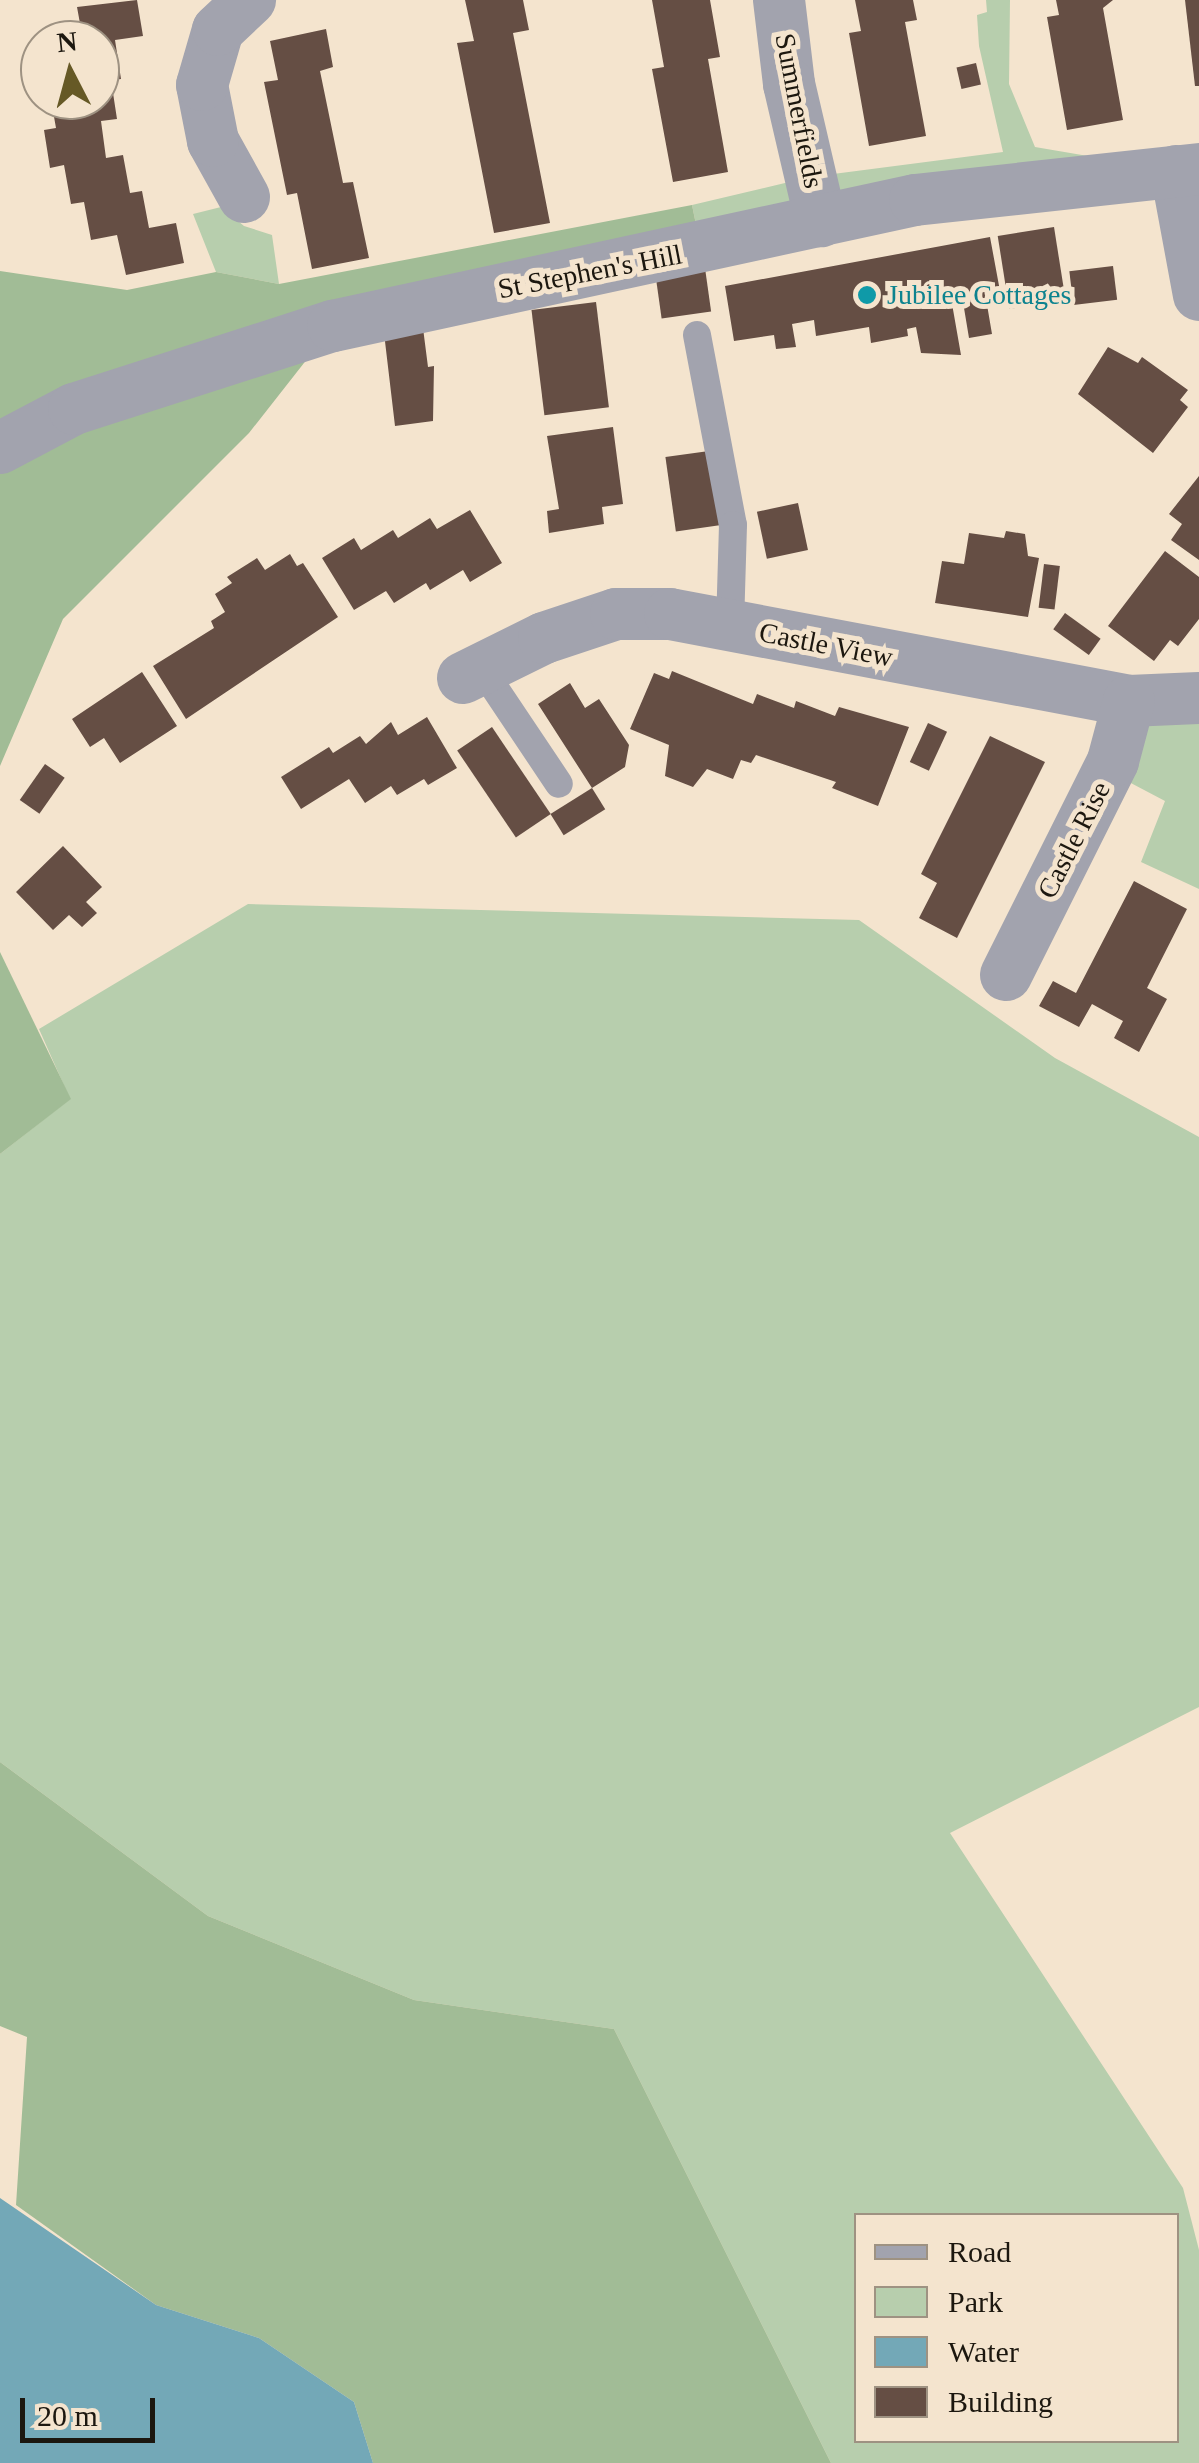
<!DOCTYPE html>
<html>
<head>
<meta charset="utf-8">
<style>
	body { margin:0 }
	#map { position:relative; width:1199px; height:2463px; overflow:hidden; background:#f4e4ce; font-family:"Times New Roman",serif }
	div>[style] { position:absolute }
	.green>* { inset:0; background:#b7cead }
	.forest>* { inset:0; background:#a1bc96 }
	.water>* { inset:0; background:#73a8b7 }
	.building>* { inset:0; background:#654e44; transform-origin:0 0 }
	.service>* { height:28px; margin:-14px; padding:0 14px; transform-origin:14px; border-radius:14px; background:#a2a3ae }
	.minor>* { height:52px; margin:-26px; padding:0 26px; transform-origin:26px; border-radius:26px; background:#a2a3ae }
	.dots>* { width:28px; height:28px; translate:-50% -50%; box-sizing:border-box; border:5px solid #f4e4ce; border-radius:50% }
	span { translate:-50% -50%; white-space:nowrap; text-align:center; line-height:1.15; -webkit-text-stroke:10px #f4e4ce; paint-order:stroke }
	.street-label { font-size:28px; color:#1c170f }
	.culture-label { font-size:28px; color:#0d838f }
	.left { translate:0 -50%; text-align:left }
	.legend { position:absolute; left:854px; top:2213px; width:325px; height:230px; box-sizing:border-box; background:#f4e4ce; border:2px solid #9e9282; margin:0; padding:12px 18px; list-style:none; font-size:30px; color:#1c170f }
	.legend li { display:flex; align-items:center; gap:20px; height:50px }
	.legend b { width:50px; border:2px solid #9e9282 }
	.north { position:absolute; left:20px; top:20px; width:100px; height:100px; box-sizing:border-box; background:#f4e4ce; border:2px solid #9e9282; border-radius:50%; rotate:354deg; font-size:28px; font-weight:700; line-height:40px; text-align:center; color:#1c170f }
	.north::after { content:''; display:block; margin:auto; width:35px; height:45px; background:#665926; clip-path:polygon(50% 0,100% 100%,50% 72%,0 100%) }
	.scale { position:absolute; left:20px; top:2398px; width:135px; height:45px; box-sizing:border-box; border:5px solid #1c170f; border-top:0; padding-left:12px; font-size:30px; line-height:35px; white-space:nowrap; color:#1c170f; -webkit-text-stroke:8px #f4e4ce; paint-order:stroke }
</style>
</head>
<body>
<div id="map">
	<div class="green">
		<div style="clip-path:polygon(986px 0,1010px 0,1009px 84px,1035px 147px,1176px 171px,701px 249px,692px 205px,810px 177px,1003px 152px,979px 46px,977px 15px,987px 12px)"></div>
		<div style="clip-path:polygon(221px 207px,244px 226px,272px 235px,279px 284px,216px 272px,193px 214px)"></div>
		<div style="clip-path:polygon(1199px 698px,1199px 889px,1141px 862px,1165px 801px,1108px 771px,1129px 701px)"></div>
		<div style="clip-path:polygon(evenodd,248px 904px,859px 920px,1055px 1058px,1199px 1137px,1199px 1707px,950px 1833px,1183px 2188px,1199px 2250px,1199px 2463px,831px 2463px,614px 2029px,414px 2000px,208px 1916px,0 1762px,0 1154px,70px 1099px,39px 1029px,248px 904px,856px 2216px,1176px 2216px,1176px 2440px,856px 2440px,856px 2216px)"></div>
	</div>
	<div class="forest">
		<div style="clip-path:polygon(692px 205px,701px 249px,333px 326px,249px 433px,63px 619px,0 766px,0 271px,127px 290px,216px 272px,279px 284px)"></div>
		<div style="clip-path:polygon(0 952px,71px 1099px,0 1154px)"></div>
		<div style="clip-path:polygon(0 1762px,208px 1916px,414px 2000px,614px 2029px,831px 2463px,373px 2463px,354px 2402px,259px 2338px,156px 2305px,16px 2205px,27px 2037px,0 2026px)"></div>
	</div>
	<div class="water">
		<div style="clip-path:polygon(0 2198px,156px 2305px,259px 2338px,354px 2402px,373px 2463px,0 2463px)"></div>
	</div>
	<div class="building">
		<div style="clip-path:polygon(137px 0,143px 36px,115px 40px,121px 79px,111px 80px,117px 119px,101px 121px,106px 158px,123px 155px,130px 193px,142px 191px,149px 228px,176px 223px,184px 263px,126px 275px,117px 235px,91px 240px,84px 202px,71px 204px,64px 165px,50px 168px,44px 130px,56px 128px,51px 100px,100px 100px,100px 40px,83px 40px,77px 7px)"></div>
		<div style="clip-path:polygon(465px 0,523px 0,529px 30px,513px 33px,550px 223px,494px 233px,457px 43px,474px 41px)"></div>
		<div style="clip-path:polygon(652px 0,710px 0,720px 57px,708px 59px,728px 172px,673px 182px,652px 69px,664px 67px)"></div>
		<div style="clip-path:polygon(855px 0,913px 0,917px 20px,905px 22px,926px 136px,869px 146px,849px 33px,861px 31px)"></div>
		<div style="clip-path:polygon(1056px 0,1113px 0,1103px 8px,1123px 120px,1067px 130px,1047px 17px,1059px 15px)"></div>
		<div style="clip-path:polygon(1185px 0,1199px 0,1199px 86px,1195px 86px)"></div>
		<div style="clip-path:polygon(326px 29px,333px 67px,320px 71px,343px 183px,353px 182px,369px 258px,312px 269px,297px 193px,287px 195px,264px 82px,278px 80px,270px 41px)"></div>
		<div style="left:976px;top:63px;width:22px;height:20px;rotate:77deg"></div>
		<div style="left:1054px;top:227px;width:74px;height:57px;rotate:81deg"></div>
		<div style="clip-path:polygon(990px 237px,1000px 291px,985px 293px,992px 334px,969px 338px,962px 296px,951px 298px,961px 355px,921px 353px,916px 327px,907px 329px,908px 336px,871px 343px,869px 327px,816px 336px,814px 320px,792px 324px,796px 347px,776px 349px,774px 335px,734px 341px,725px 286px)"></div>
		<div style="left:1113px;top:266px;width:34px;height:44px;rotate:83deg"></div>
		<div style="left:705px;top:268px;width:44px;height:50px;rotate:82deg"></div>
		<div style="left:596px;top:302px;width:106px;height:65px;rotate:83deg"></div>
		<div style="clip-path:polygon(423px 328px,428px 367px,434px 366px,433px 421px,395px 426px,384px 333px)"></div>
		<div style="clip-path:polygon(1108px 347px,1138px 363px,1142px 357px,1188px 390px,1180px 400px,1188px 407px,1153px 453px,1078px 394px)"></div>
		<div style="clip-path:polygon(613px 427px,623px 504px,602px 507px,604px 524px,549px 533px,547px 511px,559px 509px,547px 436px)"></div>
		<div style="left:709px;top:451px;width:75px;height:44px;rotate:82deg"></div>
		<div style="clip-path:polygon(1199px 476px,1199px 560px,1171px 540px,1182px 524px,1169px 514px)"></div>
		<div style="left:798px;top:503px;width:48px;height:42px;rotate:78deg"></div>
		<div style="clip-path:polygon(470px 510px,502px 563px,470px 582px,463px 570px,430px 590px,426px 583px,394px 603px,386px 591px,354px 610px,322px 558px,354px 538px,361px 550px,393px 530px,398px 538px,430px 518px,437px 529px)"></div>
		<div style="clip-path:polygon(1006px 531px,1025px 534px,1028px 556px,1039px 558px,1028px 617px,935px 603px,942px 561px,964px 564px,969px 533px,1004px 538px)"></div>
		<div style="clip-path:polygon(1165px 551px,1199px 577px,1199px 619px,1178px 646px,1170px 640px,1154px 661px,1108px 626px)"></div>
		<div style="clip-path:polygon(290px 554px,297px 566px,303px 563px,338px 617px,186px 719px,153px 666px,214px 628px,211px 621px,225px 612px,215px 594px,232px 583px,227px 577px,257px 558px,265px 570px)"></div>
		<div style="left:1044px;top:564px;width:16px;height:44px;rotate:7deg"></div>
		<div style="left:1065px;top:613px;width:44px;height:20px;rotate:36deg"></div>
		<div style="clip-path:polygon(672px 671px,753px 704px,757px 694px,794px 708px,796px 701px,835px 716px,839px 707px,909px 727px,878px 806px,832px 788px,836px 782px,756px 755px,751px 763px,741px 760px,733px 779px,707px 769px,693px 787px,665px 776px,669px 745px,630px 729px,654px 673px,669px 679px)"></div>
		<div style="clip-path:polygon(142px 672px,177px 726px,120px 763px,104px 738px,90px 747px,72px 719px)"></div>
		<div style="clip-path:polygon(570px 683px,585px 708px,599px 699px,629px 745px,625px 767px,592px 788px,538px 704px)"></div>
		<div style="clip-path:polygon(427px 717px,457px 768px,428px 785px,424px 779px,397px 795px,391px 786px,365px 803px,349px 779px,301px 809px,281px 777px,329px 747px,333px 753px,360px 736px,366px 744px,391px 722px,398px 735px)"></div>
		<div style="left:928px;top:723px;width:21px;height:43px;rotate:25deg"></div>
		<div style="left:492px;top:727px;width:105px;height:42px;rotate:56deg"></div>
		<div style="clip-path:polygon(990px 736px,1045px 762px,957px 938px,919px 918px,937px 883px,921px 874px)"></div>
		<div style="left:45px;top:764px;width:24px;height:44px;rotate:35deg"></div>
		<div style="left:592px;top:788px;width:25px;height:49px;rotate:58deg"></div>
		<div style="clip-path:polygon(63px 846px,102px 887px,86px 902px,97px 913px,82px 927px,69px 915px,53px 930px,16px 892px)"></div>
		<div style="clip-path:polygon(1134px 881px,1187px 909px,1147px 988px,1167px 999px,1139px 1052px,1114px 1038px,1123px 1021px,1092px 1004px,1079px 1027px,1039px 1006px,1053px 981px,1076px 993px)"></div>
	</div>
	<div class="service">
		<div style="left:697px;top:335px;width:193px;rotate:79.3deg"></div>
		<div style="left:733px;top:525px;width:101px;rotate:91.7deg"></div>
		<div style="left:482px;top:669px;width:138px;rotate:56.2deg"></div>
	</div>
	<div class="minor">
		<div style="left:779px;top:0;width:85px;rotate:83.2deg"></div>
		<div style="left:789px;top:84px;width:141px;rotate:76.9deg"></div>
		<div style="left:1176px;top:171px;width:126px;rotate:79.5deg"></div>
		<div style="left:244px;top:197px;width:64px;rotate:-119deg"></div>
		<div style="left:213px;top:141px;width:57px;rotate:-101.1deg"></div>
		<div style="left:202px;top:85px;width:57px;rotate:-73.8deg"></div>
		<div style="left:218px;top:30px;width:44px;rotate:-43.2deg"></div>
		<div style="left:0;top:448px;width:84px;rotate:-27.8deg"></div>
		<div style="left:74px;top:409px;width:272px;rotate:-17.8deg"></div>
		<div style="left:333px;top:326px;width:595px;rotate:-12.22deg"></div>
		<div style="left:915px;top:200px;width:286px;rotate:-6.2deg"></div>
		<div style="left:463px;top:678px;width:90px;rotate:-26.3deg"></div>
		<div style="left:544px;top:638px;width:76px;rotate:-18.4deg"></div>
		<div style="left:616px;top:614px;width:54px"></div>
		<div style="left:670px;top:614px;width:467px;rotate:10.7deg"></div>
		<div style="left:1129px;top:701px;width:70px;rotate:-2.5deg"></div>
		<div style="left:1006px;top:975px;width:239px;rotate:-63.4deg"></div>
		<div style="left:1113px;top:761px;width:62px;rotate:-75.1deg"></div>
	</div>
	<div class="dots">
		<div style="left:867px;top:295px;background:#0f9aa8"></div>
	</div>
	<div class="street-label">
		<span style="left:799px;top:111px;rotate:79deg">Summerfields</span>
		<span style="left:590px;top:272px;rotate:-11deg">St Stephen's Hill</span>
		<span style="left:826px;top:645px;rotate:11deg">Castle View</span>
		<span style="left:1074px;top:840px;rotate:-63deg">Castle Rise</span>
	</div>
	<div class="culture-label">
		<span class="left" style="left:887px;top:295px">Jubilee Cottages</span>
	</div>
	<ul class="legend">
	<li><b style="height:12px;background:#a2a3ae"></b>Road</li>
	<li><b style="height:28px;background:#b7cead"></b>Park</li>
	<li><b style="height:28px;background:#73a8b7"></b>Water</li>
	<li><b style="height:28px;background:#654e44"></b>Building</li>
	</ul>
	<div class="north">N</div>
	<div class="scale">20 m</div>
</div>
</body>
</html>
